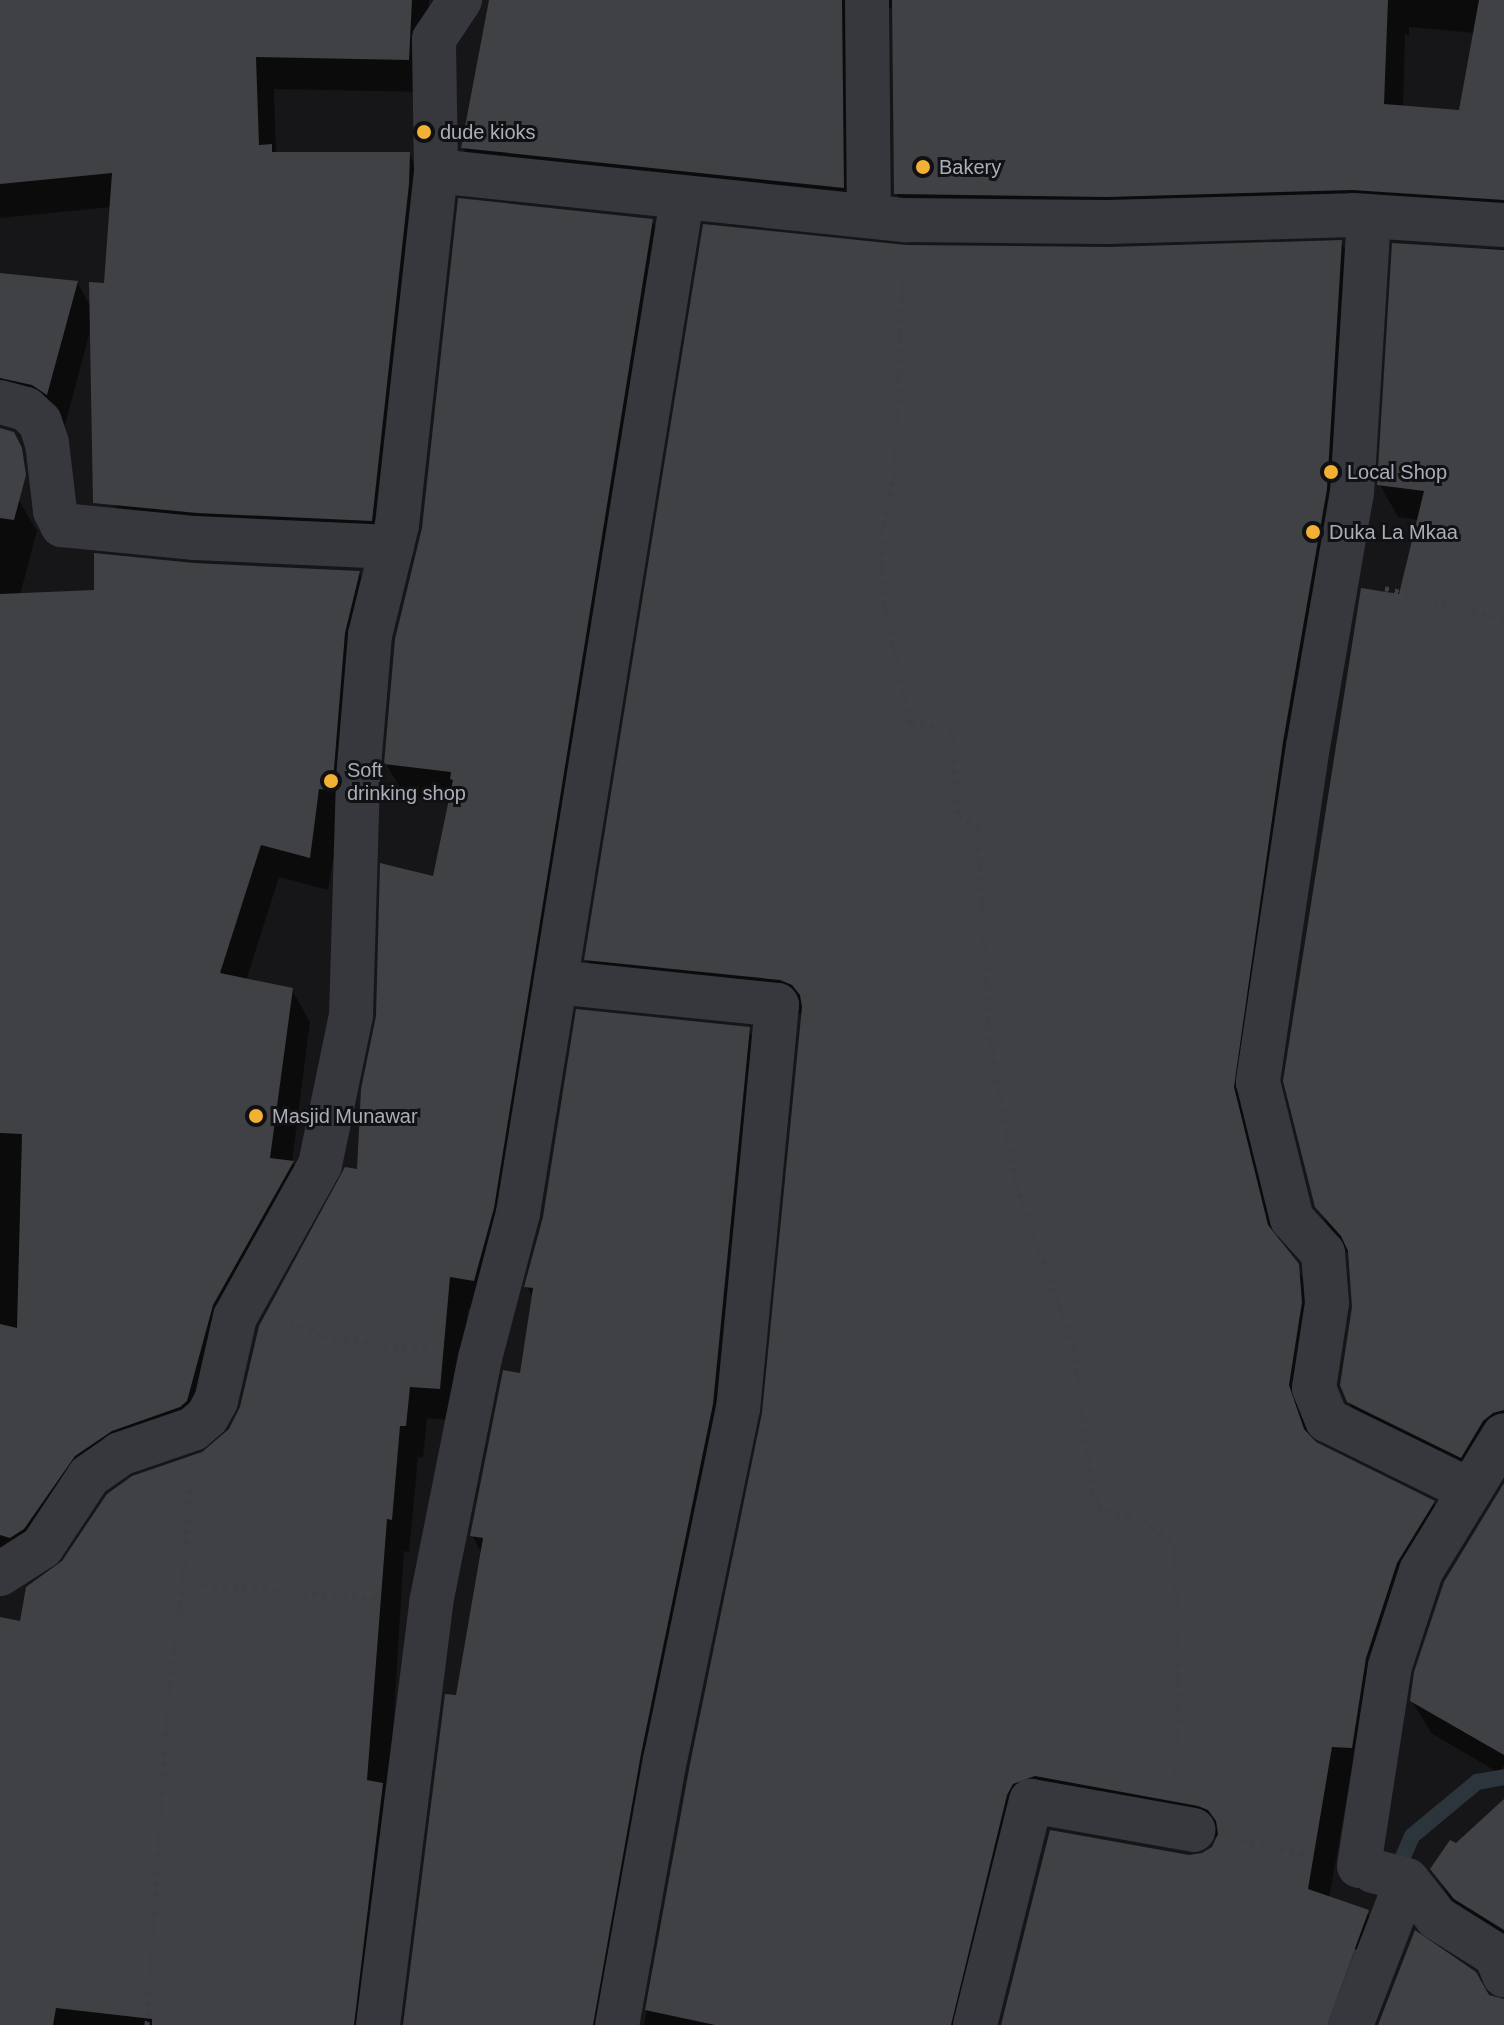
<!DOCTYPE html>
<html>
<head>
<meta charset="utf-8">
<style>
	body { margin:0 }
	#map { position:relative; width:1504px; height:2025px; overflow:hidden; background:#161618; font-family:Helvetica,sans-serif }
	div>[style] { position:absolute }
	.shadow>* { inset:0; background:#0007 }
	.stream>* { height:16px; margin:-8px; padding:0 8px; transform-origin:8px; border-radius:8px; background:#2c353c }
	.building>* { inset:0; background:#404145 }
	.path>* { height:5px; margin-top:-2.5px; transform-origin:0; background:repeating-linear-gradient(90deg,#3d3f44 0 4px,transparent 0 10px) }
	.minor>* { height:44px; margin:-22px; padding:0 22px; transform-origin:22px; border-radius:22px; background:#37383d }
	.dots>* { width:22px; height:22px; translate:-50% -50%; box-sizing:border-box; border:4px solid #111113; border-radius:50% }
	span { translate:-50% -50%; white-space:nowrap; text-align:center; line-height:1.15; -webkit-text-stroke:6px #111113; paint-order:stroke }
	.poi-label { font-size:20px; color:#a8adb8 }
	.left { translate:0 -50%; text-align:left }
</style>
</head>
<body>
<div id="map">
	<div class="shadow">
		<div style="clip-path:polygon(0 0,429px 0,427px 92px,274px 89px,276px 154px,409px 154px,427px 187px,390px 553px,133px 537px,115px 505px,90px 331px,65px 425px,53px 416px,0 412px,0 275px,77px 282px,91px 307px,106px 285px,111px 207px,0 218px)"></div>
		<div style="clip-path:polygon(evenodd,492px 0,1504px 0,1504px 231px,915px 225px,896px 193px,894px 9px,887px 7px,861px 220px,481px 180px,463px 148px,492px 0,1409px 27px,1475px 33px,1460px 112px,1403px 107px,1405px 34px,1409px 35px,1409px 27px)"></div>
		<div style="clip-path:polygon(652px 221px,671px 253px,492px 1312px,468px 1309px,458px 1421px,427px 1418px,423px 1458px,418px 1457px,409px 1552px,404px 1551px,375px 2025px,0 2025px,0 1619px,22px 1623px,230px 1431px,359px 1171px,435px 879px,451px 802px,405px 796px,386px 764px)"></div>
		<div style="clip-path:polygon(1341px 242px,1360px 275px,1251px 1121px,1282px 1246px,1316px 1298px,1307px 1419px,1315px 1444px,1433px 1502px,1452px 1535px,1350px 1779px,1329px 1899px,1367px 1912px,1386px 1944px,1355px 2025px,1003px 2025px,1188px 1857px,1201px 1856px,1213px 1848px,1218px 1838px,1055px 1808px,1043px 1809px,975px 2025px,644px 2025px,692px 1764px,764px 1413px,803px 1014px,605px 992px,586px 959px,906px 247px,1108px 249px)"></div>
		<div style="clip-path:polygon(1394px 245px,1504px 249px,1504px 1451px,1479px 1489px,1368px 1434px,1348px 1401px,1354px 1307px,1350px 1255px,1336px 1240px,1317px 1206px,1400px 596px,1419px 520px,1398px 517px,1380px 485px)"></div>
		<div style="clip-path:polygon(0 494px,18px 499px,37px 531px,20px 595px,96px 592px,194px 565px,359px 572px,377px 605px,328px 890px,279px 877px,246px 981px,292px 990px,310px 1022px,292px 1162px,311px 1195px,205px 1434px,130px 1463px,0 1562px)"></div>
		<div style="clip-path:polygon(748px 1029px,767px 1062px,731px 1438px,615px 2025px,405px 2025px,482px 1554px,472px 1535px,522px 1375px,534px 1299px,527px 1287px)"></div>
		<div style="clip-path:polygon(1504px 1487px,1504px 1765px,1499px 1773px,1431px 1733px,1412px 1701px)"></div>
		<div style="clip-path:polygon(1504px 1802px,1504px 1950px,1452px 1902px,1433px 1869px)"></div>
	</div>
	<div class="stream">
		<div style="left:1395px;top:1875px;width:43px;rotate:-66.4deg"></div>
		<div style="left:1412px;top:1836px;width:85px;rotate:-39.7deg"></div>
		<div style="left:1477px;top:1782px;width:27px;rotate:-10deg"></div>
		<div style="left:1331px;top:2025px;width:34px;rotate:-78deg"></div>
		<div style="left:1338px;top:1992px;width:39px;rotate:-63deg"></div>
	</div>
	<div class="building">
		<div style="clip-path:polygon(0 0,412px 0,409px 60px,256px 57px,259px 145px,272px 144px,272px 152px,410px 152px,409px 184px,372px 521px,197px 513px,93px 503px,89px 282px,104px 283px,112px 173px,0 184px)"></div>
		<div style="clip-path:polygon(489px 0,842px 0,844px 188px,461px 148px)"></div>
		<div style="clip-path:polygon(892px 0,1388px 0,1384px 104px,1459px 110px,1479px 0,1504px 0,1504px 200px,1352px 190px,1107px 197px,894px 194px)"></div>
		<div style="clip-path:polygon(458px 198px,653px 219px,494px 1208px,474px 1281px,450px 1277px,440px 1389px,410px 1387px,406px 1426px,400px 1426px,392px 1520px,387px 1519px,367px 1780px,383px 1783px,354px 2025px,152px 2025px,152px 2019px,56px 2008px,53px 2025px,0 2025px,0 1617px,20px 1621px,26px 1587px,62px 1561px,107px 1494px,132px 1476px,202px 1452px,229px 1429px,240px 1407px,259px 1326px,345px 1167px,357px 1169px,361px 1089px,376px 1016px,380px 863px,433px 876px,453px 780px,450px 779px,451px 772px,384px 764px,395px 639px,422px 528px)"></div>
		<div style="clip-path:polygon(703px 224px,906px 245px,1108px 247px,1342px 240px,1327px 489px,1283px 742px,1234px 1087px,1268px 1225px,1299px 1264px,1302px 1302px,1289px 1385px,1304px 1429px,1316px 1442px,1435px 1501px,1397px 1563px,1366px 1658px,1352px 1748px,1332px 1747px,1308px 1889px,1369px 1910px,1327px 2025px,1001px 2025px,1050px 1830px,1189px 1855px,1202px 1853px,1212px 1847px,1218px 1834px,1216px 1821px,1208px 1810px,1198px 1806px,1035px 1776px,1013px 1784px,1007px 1795px,951px 2025px,715px 2025px,645px 2010px,690px 1764px,762px 1413px,802px 1007px,800px 995px,792px 985px,780px 980px,584px 960px)"></div>
		<div style="clip-path:polygon(1392px 243px,1504px 250px,1504px 1410px,1493px 1413px,1483px 1421px,1461px 1458px,1347px 1402px,1340px 1385px,1352px 1307px,1348px 1251px,1341px 1236px,1315px 1207px,1283px 1081px,1361px 588px,1399px 594px,1424px 491px,1377px 485px)"></div>
		<div style="clip-path:polygon(0 273px,78px 281px,47px 395px,32px 385px,0 378px)"></div>
		<div style="clip-path:polygon(0 428px,14px 432px,22px 448px,26px 475px,14px 520px,0 518px)"></div>
		<div style="clip-path:polygon(94px 553px,194px 563px,360px 571px,345px 633px,333px 781px,330px 790px,319px 789px,310px 858px,261px 845px,220px 973px,293px 988px,270px 1158px,294px 1161px,213px 1305px,187px 1401px,180px 1407px,112px 1431px,75px 1456px,24px 1529px,10px 1538px,0 1535px,0 1324px,17px 1328px,22px 1134px,0 1133px,0 594px,94px 590px)"></div>
		<div style="clip-path:polygon(576px 1009px,750px 1027px,713px 1404px,641px 1754px,593px 2025px,403px 2025px,445px 1694px,456px 1695px,483px 1538px,470px 1536px,503px 1370px,520px 1373px,533px 1288px,524px 1287px,543px 1217px)"></div>
		<div style="clip-path:polygon(1504px 1483px,1504px 1755px,1410px 1701px,1414px 1672px,1444px 1582px)"></div>
		<div style="clip-path:polygon(1504px 1799px,1504px 1930px,1454px 1899px,1430px 1869px,1450px 1840px,1456px 1843px)"></div>
		<div style="clip-path:polygon(1415px 1930px,1476px 1972px,1489px 1995px,1504px 1999px,1504px 2025px,1378px 2025px)"></div>
	</div>
	<div class="path">
		<div style="left:903px;top:269px;width:203px;rotate:92.3deg"></div>
		<div style="left:895px;top:472px;width:60px;rotate:102.4deg"></div>
		<div style="left:882px;top:531px;width:70px;rotate:89.2deg"></div>
		<div style="left:883px;top:601px;width:125px;rotate:77.5deg"></div>
		<div style="left:910px;top:723px;width:42px;rotate:9.7deg"></div>
		<div style="left:951px;top:730px;width:86px;rotate:85.3deg"></div>
		<div style="left:958px;top:816px;width:22px;rotate:30deg"></div>
		<div style="left:977px;top:827px;width:213px;rotate:86.5deg"></div>
		<div style="left:990px;top:1040px;width:146px;rotate:79.8deg"></div>
		<div style="left:1016px;top:1184px;width:175px;rotate:70.6deg"></div>
		<div style="left:1074px;top:1349px;width:142px;rotate:82.7deg"></div>
		<div style="left:1092px;top:1490px;width:17px;rotate:65deg"></div>
		<div style="left:1099px;top:1505px;width:20px;rotate:30deg"></div>
		<div style="left:1116px;top:1515px;width:27px;rotate:10deg"></div>
		<div style="left:1143px;top:1520px;width:39px;rotate:36deg"></div>
		<div style="left:1175px;top:1543px;width:166px;rotate:88.6deg"></div>
		<div style="left:1179px;top:1709px;width:67px;rotate:93.4deg"></div>
		<div style="left:1385px;top:588px;width:123px;rotate:15.1deg"></div>
		<div style="left:290px;top:1321px;width:37px;rotate:24deg"></div>
		<div style="left:324px;top:1336px;width:109px;rotate:7.9deg"></div>
		<div style="left:183px;top:1583px;width:199px;rotate:4.6deg"></div>
		<div style="left:1241px;top:1840px;width:74px;rotate:12.5deg"></div>
		<div style="left:147px;top:2025px;width:342px;rotate:-86.3deg"></div>
		<div style="left:169px;top:1684px;width:102px;rotate:-82.1deg"></div>
		<div style="left:183px;top:1583px;width:99px;rotate:-86deg"></div>
	</div>
	<div class="minor">
		<div style="left:867px;top:0;width:216px;rotate:89.5deg"></div>
		<div style="left:436px;top:171px;width:473px;rotate:6deg"></div>
		<div style="left:906px;top:220px;width:201px;rotate:0.6deg"></div>
		<div style="left:1107px;top:222px;width:246px;rotate:-1.6deg"></div>
		<div style="left:1353px;top:215px;width:151px;rotate:3.8deg"></div>
		<div style="left:1369px;top:216px;width:277px;rotate:93.5deg"></div>
		<div style="left:1352px;top:492px;width:258px;rotate:99.8deg"></div>
		<div style="left:1308px;top:746px;width:340px;rotate:98.5deg"></div>
		<div style="left:1258px;top:1082px;width:141px;rotate:76.1deg"></div>
		<div style="left:1292px;top:1219px;width:46px;rotate:47.6deg"></div>
		<div style="left:1323px;top:1253px;width:50px;rotate:85.4deg"></div>
		<div style="left:1327px;top:1303px;width:86px;rotate:98.7deg"></div>
		<div style="left:1314px;top:1388px;width:35px;rotate:68deg"></div>
		<div style="left:1327px;top:1420px;width:158px;rotate:26.2deg"></div>
		<div style="left:0;top:402px;width:27px;rotate:15deg"></div>
		<div style="left:26px;top:409px;width:19px;rotate:43deg"></div>
		<div style="left:40px;top:422px;width:22px;rotate:72deg"></div>
		<div style="left:47px;top:443px;width:68px;rotate:83.3deg"></div>
		<div style="left:55px;top:511px;width:16px;rotate:63deg"></div>
		<div style="left:62px;top:525px;width:134px;rotate:5.6deg"></div>
		<div style="left:195px;top:538px;width:197px;rotate:2.6deg"></div>
		<div style="left:556px;top:982px;width:222px;rotate:5.9deg"></div>
		<div style="left:777px;top:1005px;width:405px;rotate:95.5deg"></div>
		<div style="left:738px;top:1408px;width:359px;rotate:101.7deg"></div>
		<div style="left:665px;top:1759px;width:270px;rotate:100.2deg"></div>
		<div style="left:0;top:1574px;width:50px;rotate:-32.7deg"></div>
		<div style="left:42px;top:1547px;width:85px;rotate:-56.5deg"></div>
		<div style="left:89px;top:1476px;width:38px;rotate:-35deg"></div>
		<div style="left:120px;top:1454px;width:77px;rotate:-18.9deg"></div>
		<div style="left:193px;top:1429px;width:18px;rotate:-41deg"></div>
		<div style="left:207px;top:1417px;width:18px;rotate:-61deg"></div>
		<div style="left:216px;top:1401px;width:86px;rotate:-77.3deg"></div>
		<div style="left:235px;top:1317px;width:174px;rotate:-60.8deg"></div>
		<div style="left:320px;top:1165px;width:153px;rotate:-78.3deg"></div>
		<div style="left:351px;top:1015px;width:237px;rotate:-88.3deg"></div>
		<div style="left:358px;top:778px;width:144px;rotate:-85.2deg"></div>
		<div style="left:370px;top:635px;width:113px;rotate:-76.2deg"></div>
		<div style="left:397px;top:525px;width:356px;rotate:-83.7deg"></div>
		<div style="left:436px;top:171px;width:132px;rotate:-90.9deg"></div>
		<div style="left:434px;top:39px;width:47px;rotate:-56.3deg"></div>
		<div style="left:1359px;top:1866px;width:202px;rotate:-81.2deg"></div>
		<div style="left:1390px;top:1666px;width:100px;rotate:-71.9deg"></div>
		<div style="left:1421px;top:1571px;width:159px;rotate:-58.6deg"></div>
		<div style="left:1373px;top:1871px;width:35px;rotate:15deg"></div>
		<div style="left:1407px;top:1880px;width:48px;rotate:51.7deg"></div>
		<div style="left:1437px;top:1918px;width:70px;rotate:32.1deg"></div>
		<div style="left:1496px;top:1955px;width:22px;rotate:68deg"></div>
		<div style="left:378px;top:2025px;width:425px;rotate:-82.8deg"></div>
		<div style="left:431px;top:1603px;width:250px;rotate:-78.7deg"></div>
		<div style="left:480px;top:1358px;width:150px;rotate:-75.3deg"></div>
		<div style="left:518px;top:1213px;width:1027px;rotate:-80.81deg"></div>
		<div style="left:975px;top:2025px;width:231px;rotate:-76deg"></div>
		<div style="left:1031px;top:1801px;width:165px;rotate:10.1deg"></div>
		<div style="left:1351px;top:2025px;width:155px;rotate:-68.9deg"></div>
	</div>
	<div class="dots">
		<div style="left:424px;top:132px;background:#f2b134"></div>
		<div style="left:923px;top:167px;background:#f2b134"></div>
		<div style="left:1331px;top:472px;background:#f2b134"></div>
		<div style="left:1313px;top:532px;background:#f2b134"></div>
		<div style="left:331px;top:781px;background:#f2b134"></div>
		<div style="left:256px;top:1116px;background:#f2b134"></div>
	</div>
	<div class="poi-label">
		<span class="left" style="left:440px;top:132px">dude kioks</span>
		<span class="left" style="left:939px;top:167px">Bakery</span>
		<span class="left" style="left:1347px;top:472px">Local Shop</span>
		<span class="left" style="left:1329px;top:532px">Duka La Mkaa</span>
		<span class="left" style="left:347px;top:782px">Soft<br>drinking shop</span>
		<span class="left" style="left:272px;top:1116px">Masjid Munawar</span>
	</div>
</div>
</body>
</html>
